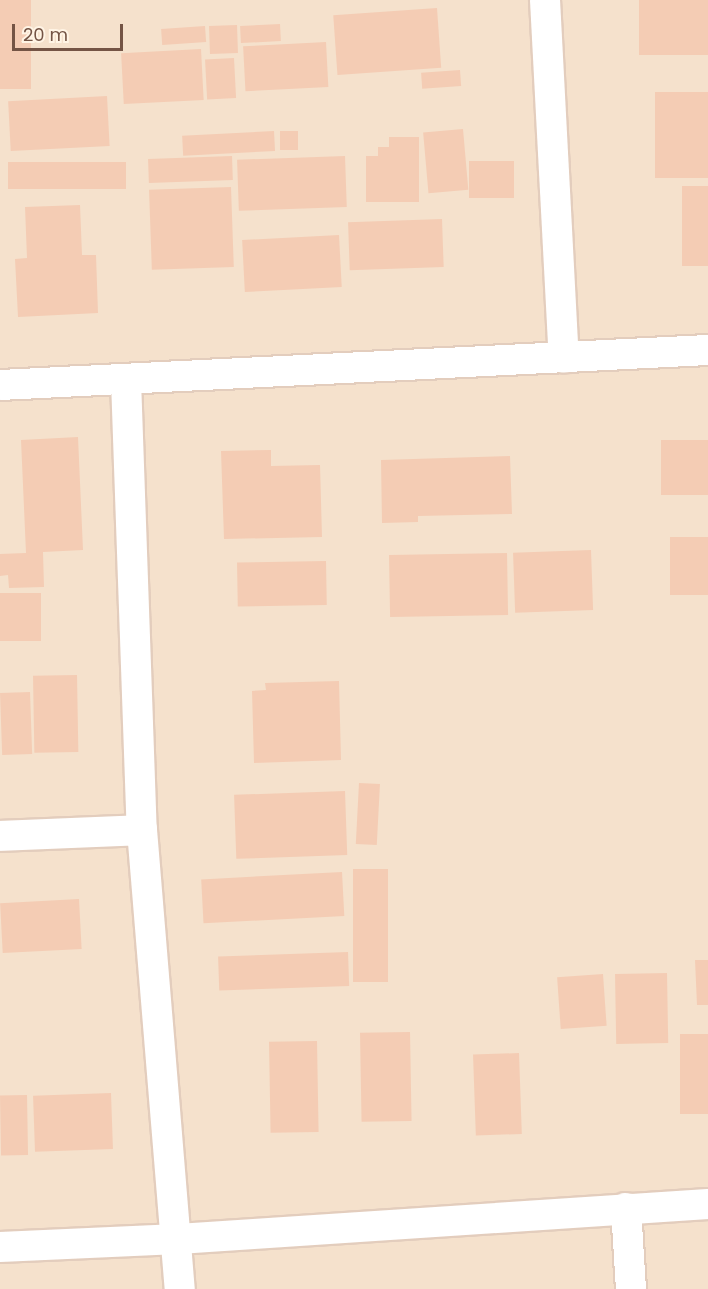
<!DOCTYPE html>
<html>
<head>
<meta charset="utf-8">
<style>
	body { margin:0 }
	#map { position:relative; width:708px; height:1289px; overflow:hidden; background:#fdf0de; font-family:Poppins,sans-serif }
	div>[style] { position:absolute }
	.residential>* { inset:0; background:#f5e1cc; transform-origin:0 0 }
	.building>* { inset:0; background:#f4ccb4; transform-origin:0 0 }
	.roads { filter:drop-shadow(2px 0 #e3cdbd) drop-shadow(-2px 0 #e3cdbd) drop-shadow(0 2px #e3cdbd) drop-shadow(0 -2px #e3cdbd) }
	.minor>* { height:30px; margin:-15px; padding:0 15px; transform-origin:15px; border-radius:15px; background:#fff }
	span { translate:-50% -50%; white-space:nowrap; text-align:center; line-height:1.15; -webkit-text-stroke:5px #fff4e5; paint-order:stroke }
	.scale { position:absolute; left:12px; top:24px; width:111px; height:27px; box-sizing:border-box; border:3px solid #745445; border-top:0; padding-left:8px; font-size:18px; line-height:21px; white-space:nowrap; color:#745445; -webkit-text-stroke:4px #fff4e5; paint-order:stroke }
</style>
</head>
<body>
<div id="map">
	<div class="residential">
		<div style="left:0;top:0;width:708px;height:1289px"></div>
	</div>
	<div class="building">
		<div style="left:0;top:0;width:31px;height:89px"></div>
		<div style="left:639px;top:0;width:69px;height:55px"></div>
		<div style="left:437px;top:8px;width:60px;height:104px;rotate:86deg"></div>
		<div style="left:280px;top:24px;width:17px;height:40px;rotate:87deg"></div>
		<div style="left:237px;top:25px;width:28px;height:28px;rotate:88deg"></div>
		<div style="left:205px;top:26px;width:16px;height:44px;rotate:86deg"></div>
		<div style="left:326px;top:42px;width:45px;height:83px;rotate:87deg"></div>
		<div style="left:201px;top:49px;width:51px;height:80px;rotate:87deg"></div>
		<div style="left:234px;top:58px;width:40px;height:29px;rotate:87deg"></div>
		<div style="left:460px;top:70px;width:16px;height:39px;rotate:86deg"></div>
		<div style="left:708px;top:92px;width:86px;height:53px;rotate:90deg"></div>
		<div style="left:107px;top:96px;width:50px;height:99px;rotate:87deg"></div>
		<div style="left:463px;top:129px;width:61px;height:40px;rotate:85deg"></div>
		<div style="left:274px;top:131px;width:20px;height:92px;rotate:87deg"></div>
		<div style="left:298px;top:131px;width:19px;height:18px;rotate:90deg"></div>
		<div style="clip-path:polygon(389px 137px,419px 137px,419px 202px,366px 202px,366px 156px,378px 156px,378px 147px,389px 147px)"></div>
		<div style="left:232px;top:156px;width:24px;height:84px;rotate:88deg"></div>
		<div style="left:345px;top:156px;width:51px;height:108px;rotate:88deg"></div>
		<div style="left:514px;top:161px;width:37px;height:45px;rotate:90deg"></div>
		<div style="left:126px;top:162px;width:27px;height:118px;rotate:90deg"></div>
		<div style="left:682px;top:186px;width:26px;height:80px"></div>
		<div style="left:231px;top:187px;width:80px;height:82px;rotate:88deg"></div>
		<div style="clip-path:polygon(80px 205px,82px 255px,96px 255px,98px 313px,18px 317px,15px 259px,27px 258px,25px 207px)"></div>
		<div style="left:442px;top:219px;width:48px;height:94px;rotate:88deg"></div>
		<div style="left:339px;top:235px;width:52px;height:97px;rotate:87deg"></div>
		<div style="clip-path:polygon(78px 437px,83px 550px,43px 552px,44px 587px,9px 588px,8px 575px,0 576px,0 554px,26px 553px,21px 440px)"></div>
		<div style="left:708px;top:440px;width:55px;height:47px;rotate:90deg"></div>
		<div style="clip-path:polygon(271px 450px,271px 466px,320px 465px,322px 537px,224px 539px,221px 451px)"></div>
		<div style="clip-path:polygon(510px 456px,512px 514px,418px 516px,418px 522px,382px 523px,381px 460px)"></div>
		<div style="left:708px;top:537px;width:58px;height:38px;rotate:90deg"></div>
		<div style="left:591px;top:550px;width:60px;height:78px;rotate:88deg"></div>
		<div style="left:507px;top:553px;width:62px;height:118px;rotate:89deg"></div>
		<div style="left:326px;top:561px;width:44px;height:89px;rotate:89deg"></div>
		<div style="left:41px;top:593px;width:48px;height:41px;rotate:90deg"></div>
		<div style="left:77px;top:675px;width:77px;height:44px;rotate:89deg"></div>
		<div style="clip-path:polygon(339px 681px,341px 760px,254px 763px,252px 691px,266px 690px,265px 683px)"></div>
		<div style="left:30px;top:692px;width:62px;height:30px;rotate:88deg"></div>
		<div style="left:359px;top:783px;width:21px;height:61px;rotate:3deg"></div>
		<div style="left:345px;top:791px;width:64px;height:111px;rotate:88deg"></div>
		<div style="left:353px;top:869px;width:35px;height:113px"></div>
		<div style="left:342px;top:872px;width:44px;height:141px;rotate:87deg"></div>
		<div style="left:79px;top:899px;width:50px;height:79px;rotate:87deg"></div>
		<div style="left:348px;top:952px;width:34px;height:130px;rotate:88deg"></div>
		<div style="clip-path:polygon(695px 960px,708px 960px,708px 1005px,697px 1005px)"></div>
		<div style="left:667px;top:973px;width:70px;height:52px;rotate:89deg"></div>
		<div style="left:603px;top:974px;width:52px;height:46px;rotate:86deg"></div>
		<div style="left:410px;top:1032px;width:89px;height:50px;rotate:89deg"></div>
		<div style="left:680px;top:1034px;width:28px;height:80px"></div>
		<div style="left:317px;top:1041px;width:91px;height:48px;rotate:89deg"></div>
		<div style="left:519px;top:1053px;width:81px;height:46px;rotate:88deg"></div>
		<div style="left:111px;top:1093px;width:56px;height:78px;rotate:88deg"></div>
		<div style="left:27px;top:1095px;width:60px;height:27px;rotate:89deg"></div>
	</div>
	<div class="roads">
		<div class="minor">
			<div style="left:545px;top:0;width:358px;rotate:87deg"></div>
			<div style="left:126px;top:380px;width:450px;rotate:88deg"></div>
			<div style="left:142px;top:830px;width:461px;rotate:85.3deg"></div>
			<div style="left:0;top:385px;width:709px;rotate:-2.83deg"></div>
			<div style="left:0;top:836px;width:142px;rotate:-2.4deg"></div>
			<div style="left:626px;top:1208px;width:81px;rotate:86.5deg"></div>
			<div style="left:0;top:1247px;width:178px;rotate:-2.6deg"></div>
			<div style="left:178px;top:1239px;width:531px;rotate:-3.78deg"></div>
		</div>
	</div>
	<div class="scale">20 m</div>
</div>
</body>
</html>
